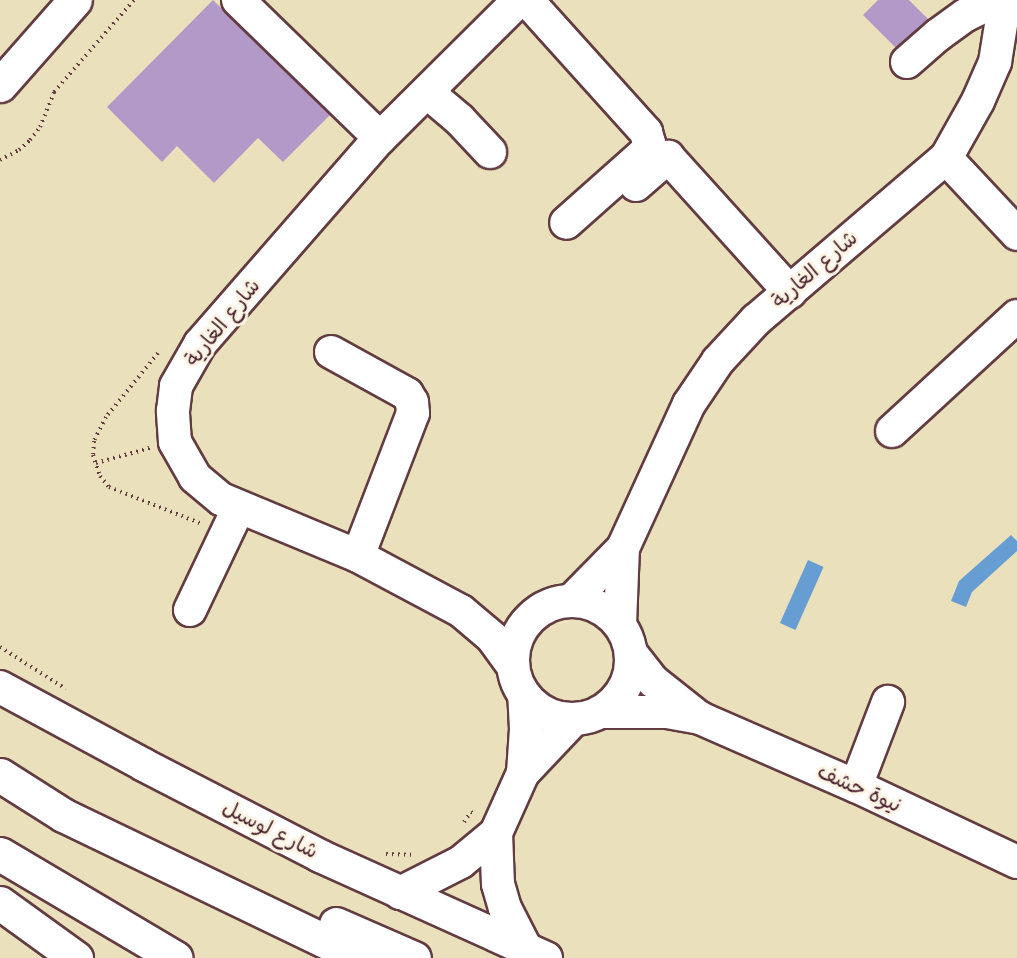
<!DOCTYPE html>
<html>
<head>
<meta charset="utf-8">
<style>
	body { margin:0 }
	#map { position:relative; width:1017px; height:958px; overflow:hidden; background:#ebe0bc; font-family:Mynerve,"Playpen Sans Arabic",sans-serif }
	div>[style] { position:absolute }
	.water>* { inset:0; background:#669ed4; transform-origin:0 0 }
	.building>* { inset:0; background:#b399c7 }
	.path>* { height:4px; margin-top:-2px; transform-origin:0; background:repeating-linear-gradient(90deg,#623c41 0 1.5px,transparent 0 6px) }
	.roads { filter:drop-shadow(2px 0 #623c41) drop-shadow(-2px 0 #623c41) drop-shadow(0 2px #623c41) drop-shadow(0 -2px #623c41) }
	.minor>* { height:32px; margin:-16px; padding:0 16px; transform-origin:16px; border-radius:16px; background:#fff }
	.minor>.ring { margin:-16px; padding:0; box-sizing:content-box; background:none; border:32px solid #fff; border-radius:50% }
	.major>* { height:33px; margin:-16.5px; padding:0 16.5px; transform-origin:16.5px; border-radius:16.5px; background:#fff }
	.highway>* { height:33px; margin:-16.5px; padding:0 16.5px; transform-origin:16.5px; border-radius:16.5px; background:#fff }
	span { translate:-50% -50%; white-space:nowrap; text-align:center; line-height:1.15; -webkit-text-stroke:6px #fcf5e5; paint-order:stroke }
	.street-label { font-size:21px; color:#4a1f2b }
</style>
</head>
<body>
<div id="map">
	<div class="water">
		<div style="clip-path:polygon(1011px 535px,1017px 541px,1017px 551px,972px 592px,966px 607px,951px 601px,959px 581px)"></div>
		<div style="left:808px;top:560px;width:17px;height:69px;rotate:24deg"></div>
	</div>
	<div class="building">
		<div style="clip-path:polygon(213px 0,330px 115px,283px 162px,258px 138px,214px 183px,177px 146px,162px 162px,107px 107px)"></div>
		<div style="clip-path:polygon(878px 0,909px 0,929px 20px,896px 48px,863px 15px)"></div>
	</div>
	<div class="path">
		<div style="left:0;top:160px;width:21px;rotate:-28deg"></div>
		<div style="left:19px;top:150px;width:15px;rotate:-42deg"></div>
		<div style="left:30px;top:140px;width:16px;rotate:-52deg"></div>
		<div style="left:40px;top:127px;width:38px;rotate:-68deg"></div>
		<div style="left:54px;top:92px;width:122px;rotate:-49deg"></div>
		<div style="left:158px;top:353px;width:82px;rotate:129.1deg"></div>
		<div style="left:106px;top:417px;width:27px;rotate:117deg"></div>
		<div style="left:94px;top:441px;width:14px;rotate:94deg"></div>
		<div style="left:93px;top:455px;width:22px;rotate:72deg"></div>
		<div style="left:100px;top:476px;width:14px;rotate:51deg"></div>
		<div style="left:109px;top:487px;width:100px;rotate:21.7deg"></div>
		<div style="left:96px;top:463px;width:56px;rotate:-15.5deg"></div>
		<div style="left:0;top:647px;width:78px;rotate:32.5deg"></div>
		<div style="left:464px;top:822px;width:12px;rotate:-55deg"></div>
		<div style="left:471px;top:812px;width:4px;rotate:27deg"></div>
		<div style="left:386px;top:854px;width:25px;rotate:2deg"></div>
	</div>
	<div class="roads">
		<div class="minor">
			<div style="left:238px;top:0;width:198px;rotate:44.2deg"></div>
			<div style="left:527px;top:0;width:178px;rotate:48deg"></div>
			<div style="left:646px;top:132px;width:11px;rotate:75deg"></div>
			<div style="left:649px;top:143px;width:8px;rotate:104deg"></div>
			<div style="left:647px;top:151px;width:108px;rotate:138.4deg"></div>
			<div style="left:907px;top:62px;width:41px;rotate:-41.1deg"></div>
			<div style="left:938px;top:35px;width:34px;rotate:-36deg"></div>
			<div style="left:966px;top:15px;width:34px;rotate:-26deg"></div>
			<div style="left:427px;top:92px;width:43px;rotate:40.3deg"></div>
			<div style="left:460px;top:120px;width:44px;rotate:46.8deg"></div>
			<div style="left:946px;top:158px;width:104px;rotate:46.9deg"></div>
			<div style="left:636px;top:185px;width:43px;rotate:-41.2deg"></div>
			<div style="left:668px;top:157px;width:182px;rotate:47.9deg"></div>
			<div style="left:331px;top:352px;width:87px;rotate:28.9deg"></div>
			<div style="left:407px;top:394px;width:9px;rotate:58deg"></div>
			<div style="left:412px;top:402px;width:11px;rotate:85deg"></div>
			<div style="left:413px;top:413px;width:153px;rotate:111deg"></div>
			<div style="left:892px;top:431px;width:170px;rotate:-42.6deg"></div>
			<div style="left:571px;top:601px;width:74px;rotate:-45.5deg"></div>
			<div style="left:623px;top:548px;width:158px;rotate:-65.4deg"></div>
			<div style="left:689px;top:404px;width:52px;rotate:-56deg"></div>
			<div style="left:718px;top:361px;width:56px;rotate:-47.2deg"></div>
			<div style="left:756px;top:320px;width:250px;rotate:-40.5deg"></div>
			<div style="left:946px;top:158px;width:65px;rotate:-60.7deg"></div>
			<div style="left:978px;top:101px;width:43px;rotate:-66.4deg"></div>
			<div style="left:995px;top:62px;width:63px;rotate:-80.8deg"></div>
			<div class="ring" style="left:513px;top:601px;width:86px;height:86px"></div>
			<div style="left:190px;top:610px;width:114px;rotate:-64.6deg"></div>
			<div style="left:620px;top:625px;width:77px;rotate:-87.8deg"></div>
			<div style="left:631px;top:653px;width:36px;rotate:52deg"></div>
			<div style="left:653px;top:681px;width:56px;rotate:38.5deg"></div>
			<div style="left:513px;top:666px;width:34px;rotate:-126deg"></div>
			<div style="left:493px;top:638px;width:42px;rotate:-139.8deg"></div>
			<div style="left:461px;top:611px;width:117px;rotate:-151.9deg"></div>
			<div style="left:358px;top:556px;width:148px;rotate:-157.4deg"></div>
			<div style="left:221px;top:499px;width:34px;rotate:-140deg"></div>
			<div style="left:195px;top:477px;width:40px;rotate:-119.7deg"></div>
			<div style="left:175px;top:442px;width:31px;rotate:-94deg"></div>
			<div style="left:173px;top:411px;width:25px;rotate:-83deg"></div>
			<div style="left:176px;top:386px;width:48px;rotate:-60.3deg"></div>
			<div style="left:200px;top:344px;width:274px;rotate:-48.9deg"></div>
			<div style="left:380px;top:138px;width:196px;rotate:-44.8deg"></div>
			<div style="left:0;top:687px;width:164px;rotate:28.4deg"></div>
			<div style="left:144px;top:765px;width:198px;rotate:27.3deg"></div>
			<div style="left:320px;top:856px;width:248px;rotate:24.3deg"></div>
			<div style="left:600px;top:712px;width:67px"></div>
			<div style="left:667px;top:712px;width:34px;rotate:10deg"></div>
			<div style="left:700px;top:718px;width:170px;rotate:23.6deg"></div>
			<div style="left:856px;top:786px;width:178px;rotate:25.3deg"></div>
			<div style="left:523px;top:773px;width:74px;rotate:-46.6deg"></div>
			<div style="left:856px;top:786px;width:90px;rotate:-69.1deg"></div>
			<div style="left:496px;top:833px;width:51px;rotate:87.8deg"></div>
			<div style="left:498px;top:884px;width:25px;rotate:74deg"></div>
			<div style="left:505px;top:908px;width:46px;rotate:62.9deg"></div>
			<div style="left:400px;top:893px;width:68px;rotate:-26.9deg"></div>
			<div style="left:461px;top:862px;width:45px;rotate:-39.6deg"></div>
			<div style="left:496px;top:833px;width:66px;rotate:-65.8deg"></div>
			<div style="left:523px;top:773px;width:44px;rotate:-86.1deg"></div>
			<div style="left:526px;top:729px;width:34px;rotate:-93deg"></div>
		</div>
		<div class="major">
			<div style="left:0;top:85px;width:113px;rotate:-48.6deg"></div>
		</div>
		<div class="highway">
			<div style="left:0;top:775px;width:75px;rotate:32.4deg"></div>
			<div style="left:63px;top:815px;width:330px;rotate:25.7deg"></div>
			<div style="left:0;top:854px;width:204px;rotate:30.6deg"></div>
			<div style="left:0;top:903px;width:94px;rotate:35.9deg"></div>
			<div style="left:336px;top:924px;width:85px;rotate:23.6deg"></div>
		</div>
	</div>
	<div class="street-label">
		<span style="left:815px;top:270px;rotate:-41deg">شارع الغارية</span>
		<span style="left:223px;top:323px;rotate:-51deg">شارع الغارية</span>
		<span style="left:859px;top:789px;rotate:24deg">نيوة حشف</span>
		<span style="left:270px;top:830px;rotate:27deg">شارع لوسيل</span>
	</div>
</div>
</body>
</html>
